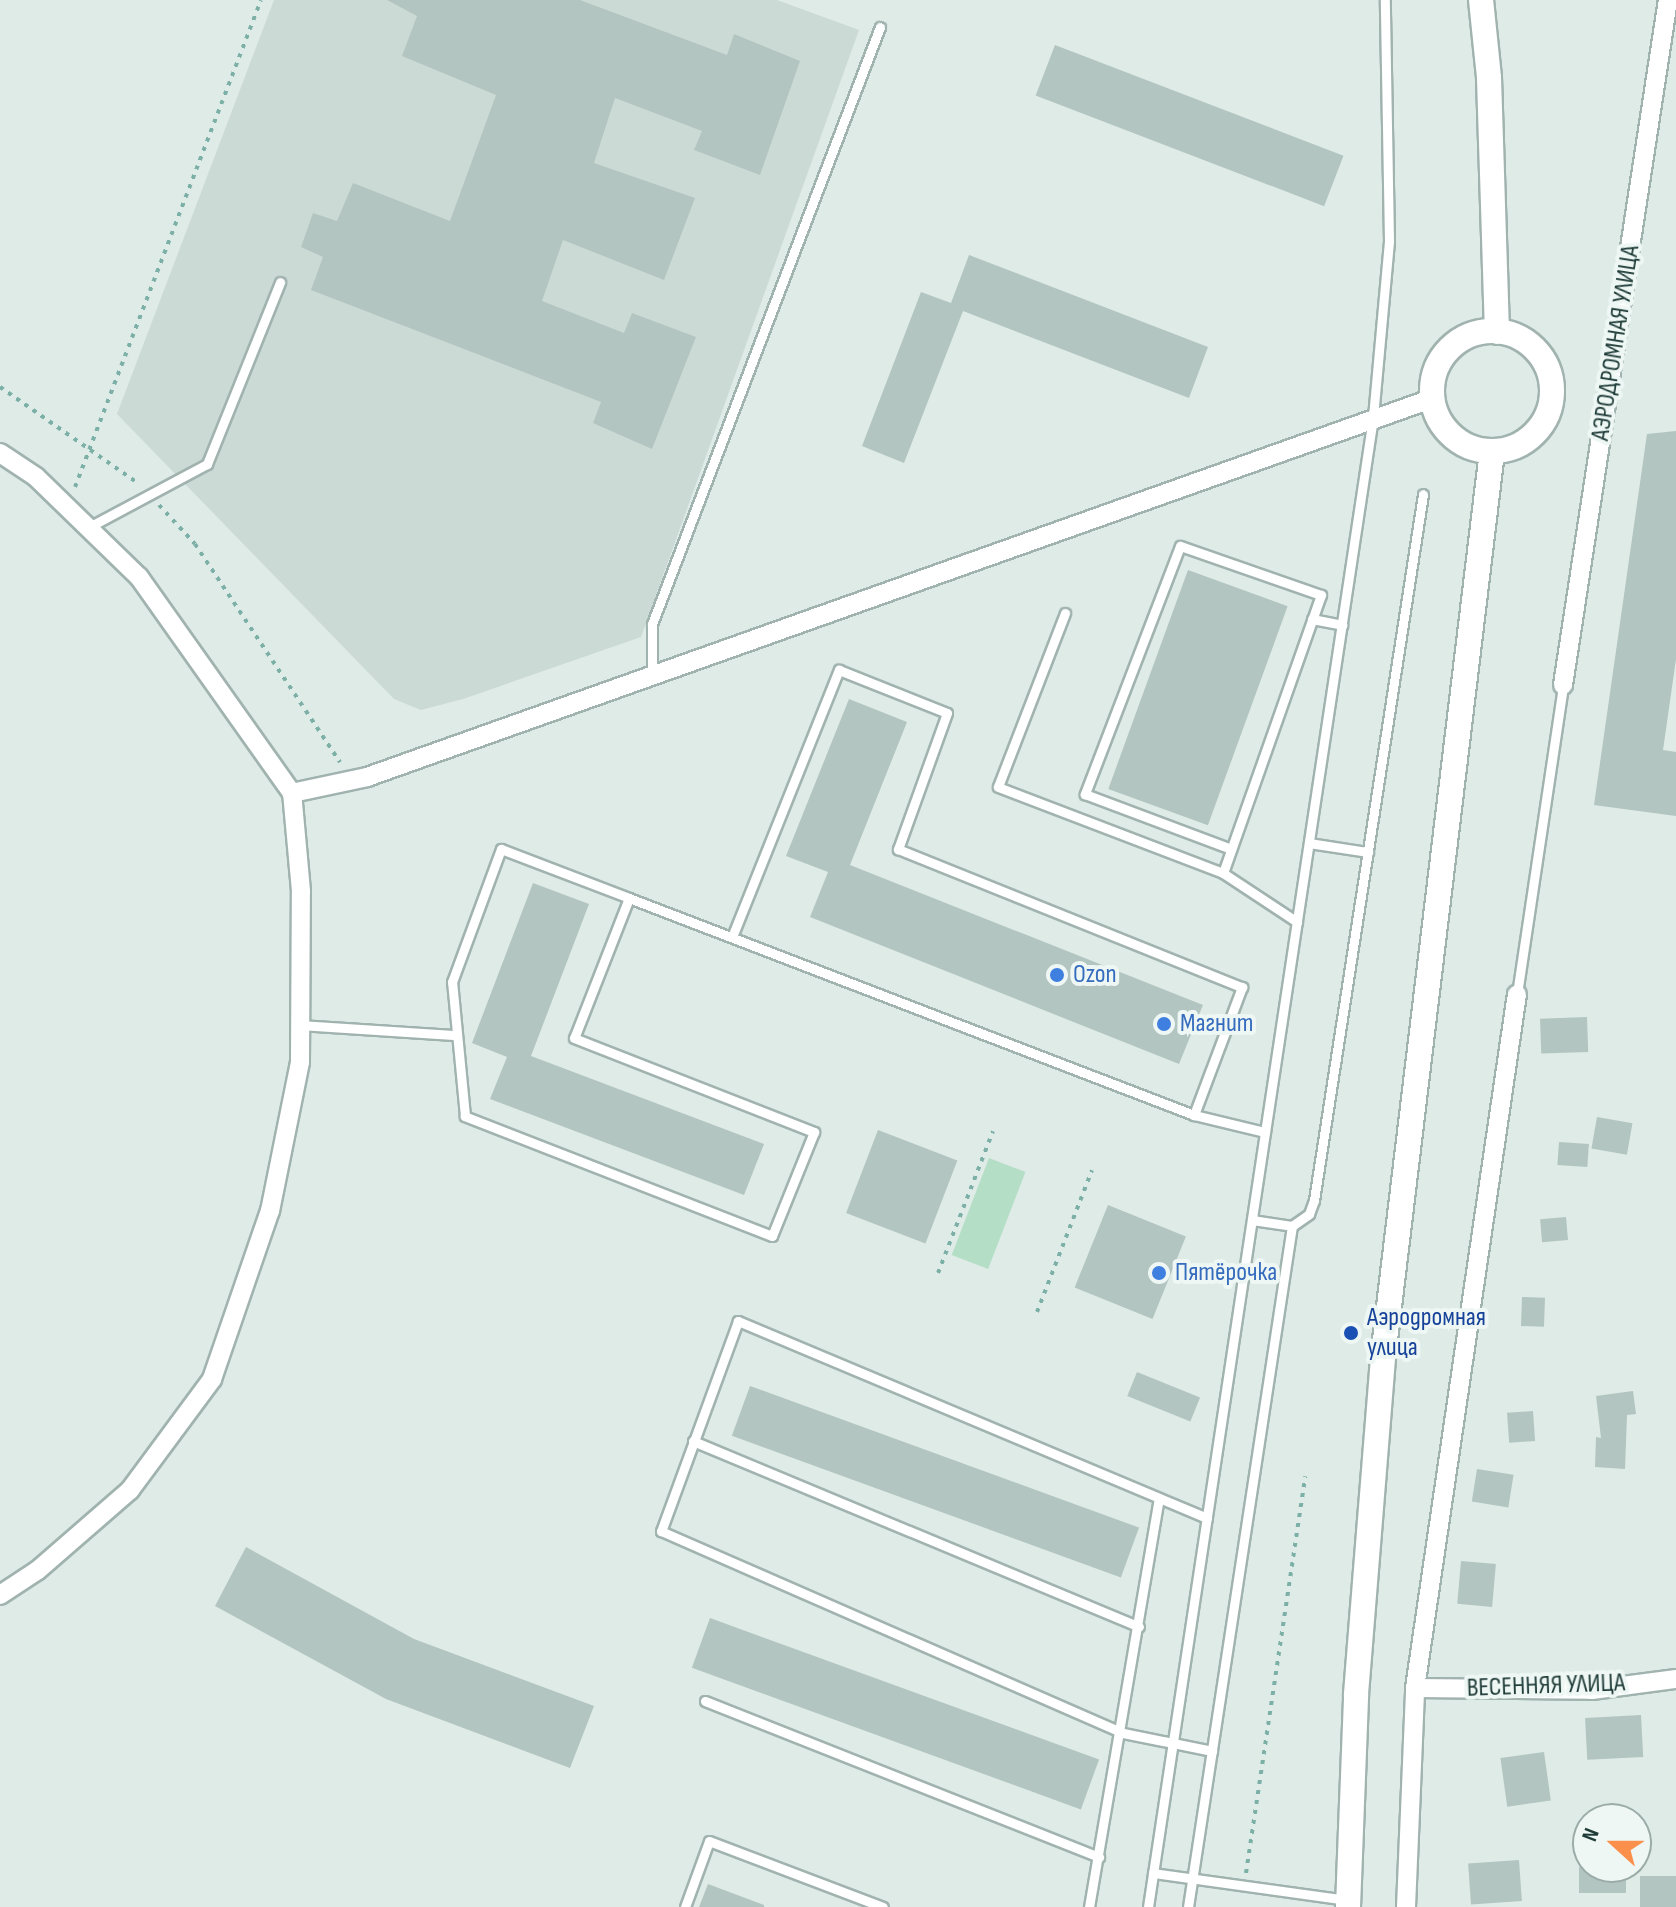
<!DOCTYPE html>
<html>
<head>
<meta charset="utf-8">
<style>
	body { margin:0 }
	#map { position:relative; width:1676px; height:1907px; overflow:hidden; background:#deebe7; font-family:"Sofia Sans Condensed",sans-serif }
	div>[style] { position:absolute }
	.built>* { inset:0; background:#ccdad6 }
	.green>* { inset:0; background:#b5dec6; transform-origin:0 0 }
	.building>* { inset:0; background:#b3c5c0; transform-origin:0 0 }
	.path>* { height:4px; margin-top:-2px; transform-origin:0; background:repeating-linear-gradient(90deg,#7cb0a7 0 4px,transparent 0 10px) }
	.roads { filter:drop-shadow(2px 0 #a1b3af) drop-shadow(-2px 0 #a1b3af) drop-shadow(0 2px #a1b3af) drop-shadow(0 -2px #a1b3af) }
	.lane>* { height:9px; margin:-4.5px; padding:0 4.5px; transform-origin:4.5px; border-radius:4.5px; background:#fff }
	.street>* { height:18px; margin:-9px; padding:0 9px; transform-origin:9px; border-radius:9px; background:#fff }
	.secondary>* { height:24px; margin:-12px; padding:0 12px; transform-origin:12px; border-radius:12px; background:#fff }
	.secondary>.ring { margin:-12px; padding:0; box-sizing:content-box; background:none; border:24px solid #fff; border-radius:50% }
	.dots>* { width:22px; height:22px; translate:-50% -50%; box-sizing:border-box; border:4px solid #eef7f4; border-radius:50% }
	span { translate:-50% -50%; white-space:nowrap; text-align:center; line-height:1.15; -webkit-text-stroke:8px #eef7f4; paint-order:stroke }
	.street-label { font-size:26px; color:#1e3b37 }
	.shop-label { font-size:26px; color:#366cbe }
	.left { translate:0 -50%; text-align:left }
	.transit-label { font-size:26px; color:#164399 }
	.north { position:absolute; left:1572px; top:1803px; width:80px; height:80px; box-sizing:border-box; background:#eef7f4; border:2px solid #9baca8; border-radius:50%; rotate:291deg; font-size:22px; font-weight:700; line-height:32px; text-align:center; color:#1e3b37 }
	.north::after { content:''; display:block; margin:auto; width:28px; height:36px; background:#fa904c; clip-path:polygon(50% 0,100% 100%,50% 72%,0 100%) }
</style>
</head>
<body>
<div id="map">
	<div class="built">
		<div style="clip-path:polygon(274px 0,777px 0,859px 30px,641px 637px,463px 699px,421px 710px,394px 699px,117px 414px)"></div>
	</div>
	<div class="green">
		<div style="left:989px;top:1158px;width:39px;height:104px;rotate:21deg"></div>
	</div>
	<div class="building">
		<div style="clip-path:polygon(387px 0,580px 0,727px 55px,734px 34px,800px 61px,760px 175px,694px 150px,702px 131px,615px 98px,594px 163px,695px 198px,664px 280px,563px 240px,542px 301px,624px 333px,632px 313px,696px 337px,652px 449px,593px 423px,601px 402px,311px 290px,323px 257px,301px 247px,313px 213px,337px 221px,353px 183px,450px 221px,496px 95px,402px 56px,417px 16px)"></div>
		<div style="left:1055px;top:45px;width:309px;height:54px;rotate:21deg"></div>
		<div style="clip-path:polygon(969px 255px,1208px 347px,1189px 398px,963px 311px,904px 463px,862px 446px,921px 292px,951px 303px)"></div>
		<div style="clip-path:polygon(1676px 431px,1676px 659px,1663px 750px,1676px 752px,1676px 816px,1594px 805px,1647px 434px)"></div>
		<div style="left:1188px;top:570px;width:106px;height:233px;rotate:20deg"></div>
		<div style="clip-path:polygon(849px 699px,907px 722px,850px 865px,1203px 1005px,1179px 1064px,810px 917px,828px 872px,786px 856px)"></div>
		<div style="clip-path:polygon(533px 883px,589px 904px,531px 1056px,764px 1144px,744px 1195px,490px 1099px,507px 1057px,472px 1043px)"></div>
		<div style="left:1587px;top:1017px;width:35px;height:47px;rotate:88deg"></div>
		<div style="left:1597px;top:1117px;width:36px;height:32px;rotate:10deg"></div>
		<div style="left:878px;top:1130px;width:85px;height:89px;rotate:21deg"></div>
		<div style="left:1559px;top:1142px;width:30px;height:23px;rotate:4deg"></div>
		<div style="left:1108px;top:1205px;width:84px;height:89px;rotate:22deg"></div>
		<div style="left:1566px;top:1217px;width:23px;height:26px;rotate:85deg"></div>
		<div style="left:1522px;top:1297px;width:23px;height:29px;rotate:2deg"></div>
		<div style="left:1137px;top:1372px;width:68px;height:26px;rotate:22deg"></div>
		<div style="left:750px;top:1386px;width:414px;height:53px;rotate:20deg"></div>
		<div style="clip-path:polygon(1633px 1391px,1636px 1414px,1627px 1415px,1625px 1469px,1595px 1467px,1596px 1437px,1601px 1438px,1596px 1396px)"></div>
		<div style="left:1533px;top:1411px;width:30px;height:26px;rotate:86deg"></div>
		<div style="left:1477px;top:1469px;width:37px;height:33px;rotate:9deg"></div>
		<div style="clip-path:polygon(246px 1547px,414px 1639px,594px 1706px,570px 1768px,386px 1699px,215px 1606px)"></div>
		<div style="left:1461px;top:1561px;width:35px;height:43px;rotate:5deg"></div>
		<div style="left:710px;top:1618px;width:414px;height:53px;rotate:20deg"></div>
		<div style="left:1641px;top:1715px;width:42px;height:56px;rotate:87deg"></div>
		<div style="left:1544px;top:1752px;width:49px;height:44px;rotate:82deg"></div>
		<div style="left:1519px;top:1860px;width:41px;height:51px;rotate:86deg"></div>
		<div style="left:1579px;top:1867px;width:47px;height:26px"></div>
		<div style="left:1676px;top:1876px;width:31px;height:36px;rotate:90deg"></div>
		<div style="clip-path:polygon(708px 1884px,764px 1905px,764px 1907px,699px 1907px)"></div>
	</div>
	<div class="path">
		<div style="left:0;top:387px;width:169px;rotate:34.9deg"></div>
		<div style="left:75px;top:487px;width:521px;rotate:-69.1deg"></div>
		<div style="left:159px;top:505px;width:53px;rotate:47.3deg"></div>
		<div style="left:195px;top:544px;width:262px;rotate:56.4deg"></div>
		<div style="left:938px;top:1273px;width:152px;rotate:-68.8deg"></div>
		<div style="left:1037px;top:1312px;width:152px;rotate:-68.8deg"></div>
		<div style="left:1246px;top:1873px;width:401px;rotate:-81.5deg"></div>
	</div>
	<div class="roads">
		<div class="lane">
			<div style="left:89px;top:527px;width:134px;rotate:-28.1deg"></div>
			<div style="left:207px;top:464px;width:196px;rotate:-68.1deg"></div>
			<div style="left:1065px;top:613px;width:186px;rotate:111.1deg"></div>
			<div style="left:998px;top:787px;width:241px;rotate:20.9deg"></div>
			<div style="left:1223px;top:873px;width:89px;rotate:33.5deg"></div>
			<div style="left:1312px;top:619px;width:31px;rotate:11deg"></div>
			<div style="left:652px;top:677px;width:53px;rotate:-90deg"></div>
			<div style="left:652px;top:624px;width:639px;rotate:-69.1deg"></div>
			<div style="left:1309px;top:843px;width:60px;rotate:8.7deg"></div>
			<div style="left:501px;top:849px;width:137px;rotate:20.9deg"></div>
			<div style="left:629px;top:898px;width:150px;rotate:111.4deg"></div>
			<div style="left:574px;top:1038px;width:258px;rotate:21.4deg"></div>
			<div style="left:814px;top:1132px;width:112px;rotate:112deg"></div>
			<div style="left:772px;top:1236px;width:330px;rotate:-158.7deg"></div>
			<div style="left:465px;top:1116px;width:135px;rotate:-95.5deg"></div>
			<div style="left:452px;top:982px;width:142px;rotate:-69.8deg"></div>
			<div style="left:1223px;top:873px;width:295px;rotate:-70.6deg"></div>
			<div style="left:1321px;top:595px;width:149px;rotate:-160.8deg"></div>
			<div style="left:1180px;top:546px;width:266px;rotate:111deg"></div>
			<div style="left:1085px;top:794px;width:156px;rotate:20.6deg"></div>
			<div style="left:629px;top:898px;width:605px;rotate:21.01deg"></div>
			<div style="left:1194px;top:1115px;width:73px;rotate:13.5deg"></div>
			<div style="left:732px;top:937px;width:288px;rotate:-68.2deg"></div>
			<div style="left:839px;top:670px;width:116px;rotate:21.7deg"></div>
			<div style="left:947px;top:713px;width:145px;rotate:109.8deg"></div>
			<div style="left:898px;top:849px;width:371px;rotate:21.9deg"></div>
			<div style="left:1242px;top:987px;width:137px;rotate:110.6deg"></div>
			<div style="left:1517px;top:994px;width:312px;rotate:-81.5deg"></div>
			<div style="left:300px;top:1025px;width:153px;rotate:3.7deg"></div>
			<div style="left:1252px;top:1220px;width:40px;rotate:8.5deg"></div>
			<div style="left:1292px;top:1226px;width:21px;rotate:-35deg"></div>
			<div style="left:1309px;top:1214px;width:15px;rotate:-70deg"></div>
			<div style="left:1314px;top:1200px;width:714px;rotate:-81.22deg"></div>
			<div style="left:693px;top:1441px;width:483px;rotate:22.6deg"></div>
			<div style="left:1207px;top:1518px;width:509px;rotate:-157.22deg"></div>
			<div style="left:738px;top:1321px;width:224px;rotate:110.1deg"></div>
			<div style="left:661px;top:1531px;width:504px;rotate:23.62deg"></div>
			<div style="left:1123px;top:1733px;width:91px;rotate:11.4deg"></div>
			<div style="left:705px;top:1701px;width:424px;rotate:21.6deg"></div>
			<div style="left:1153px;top:1873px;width:197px;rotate:7.9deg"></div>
			<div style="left:685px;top:1907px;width:70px;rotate:-70deg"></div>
			<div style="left:709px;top:1841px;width:186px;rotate:20.8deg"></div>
			<div style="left:1089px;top:1907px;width:414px;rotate:-80.3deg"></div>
			<div style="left:1148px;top:1907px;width:1507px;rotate:-81.41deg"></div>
			<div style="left:1373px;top:417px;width:177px;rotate:-84.8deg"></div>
			<div style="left:1389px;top:241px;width:241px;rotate:-91deg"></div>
			<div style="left:1188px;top:1907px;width:689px;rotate:-81.32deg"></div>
		</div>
		<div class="street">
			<div style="left:0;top:453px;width:43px;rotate:33.7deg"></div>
			<div style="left:36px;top:477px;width:144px;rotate:44.2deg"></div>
			<div style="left:139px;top:577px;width:265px;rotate:54.7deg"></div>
			<div style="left:292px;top:793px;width:77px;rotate:-12deg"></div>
			<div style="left:367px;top:777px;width:1129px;rotate:-19.56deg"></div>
			<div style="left:1563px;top:685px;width:693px;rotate:-81.29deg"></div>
			<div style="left:0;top:1595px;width:45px;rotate:-33.3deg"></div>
			<div style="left:38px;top:1570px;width:122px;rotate:-41deg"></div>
			<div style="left:130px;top:1490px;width:138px;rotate:-53.5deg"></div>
			<div style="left:212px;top:1379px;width:178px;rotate:-71deg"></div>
			<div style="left:270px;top:1211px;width:152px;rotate:-78.6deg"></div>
			<div style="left:300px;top:1062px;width:171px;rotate:-89.7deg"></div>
			<div style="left:301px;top:891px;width:98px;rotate:-95.2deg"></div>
			<div style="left:1415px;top:1688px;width:177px;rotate:0.6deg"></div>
			<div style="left:1592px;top:1690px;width:85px;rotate:-7.5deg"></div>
			<div style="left:1406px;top:1907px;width:219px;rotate:-87.6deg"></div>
			<div style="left:1415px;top:1688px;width:701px;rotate:-81.64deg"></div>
		</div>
		<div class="secondary">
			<div style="left:1481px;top:0;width:78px;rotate:84.1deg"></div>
			<div style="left:1489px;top:78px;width:254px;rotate:88.2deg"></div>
			<div class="ring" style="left:1432px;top:331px;width:96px;height:96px"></div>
			<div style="left:1348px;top:1907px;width:213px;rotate:-87.8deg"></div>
			<div style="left:1356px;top:1694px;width:347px;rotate:-85.4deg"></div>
			<div style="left:1384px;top:1348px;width:903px;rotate:-83.13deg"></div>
		</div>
	</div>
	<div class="dots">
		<div style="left:1057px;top:975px;background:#3f7fe0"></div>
		<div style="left:1164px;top:1024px;background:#3f7fe0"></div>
		<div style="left:1159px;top:1273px;background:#3f7fe0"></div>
		<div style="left:1351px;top:1333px;background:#1a4fb4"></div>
	</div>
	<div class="street-label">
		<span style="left:1616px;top:343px;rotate:-81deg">АЭРОДРОМНАЯ УЛИЦА</span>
		<span style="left:1546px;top:1686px;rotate:-2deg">ВЕСЕННЯЯ УЛИЦА</span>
	</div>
	<div class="shop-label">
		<span class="left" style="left:1073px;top:975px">Ozon</span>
		<span class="left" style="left:1180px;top:1024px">Магнит</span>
		<span class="left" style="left:1175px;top:1273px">Пятёрочка</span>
	</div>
	<div class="transit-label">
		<span class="left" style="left:1367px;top:1333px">Аэродромная<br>улица</span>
	</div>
	<div class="north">N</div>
</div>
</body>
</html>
